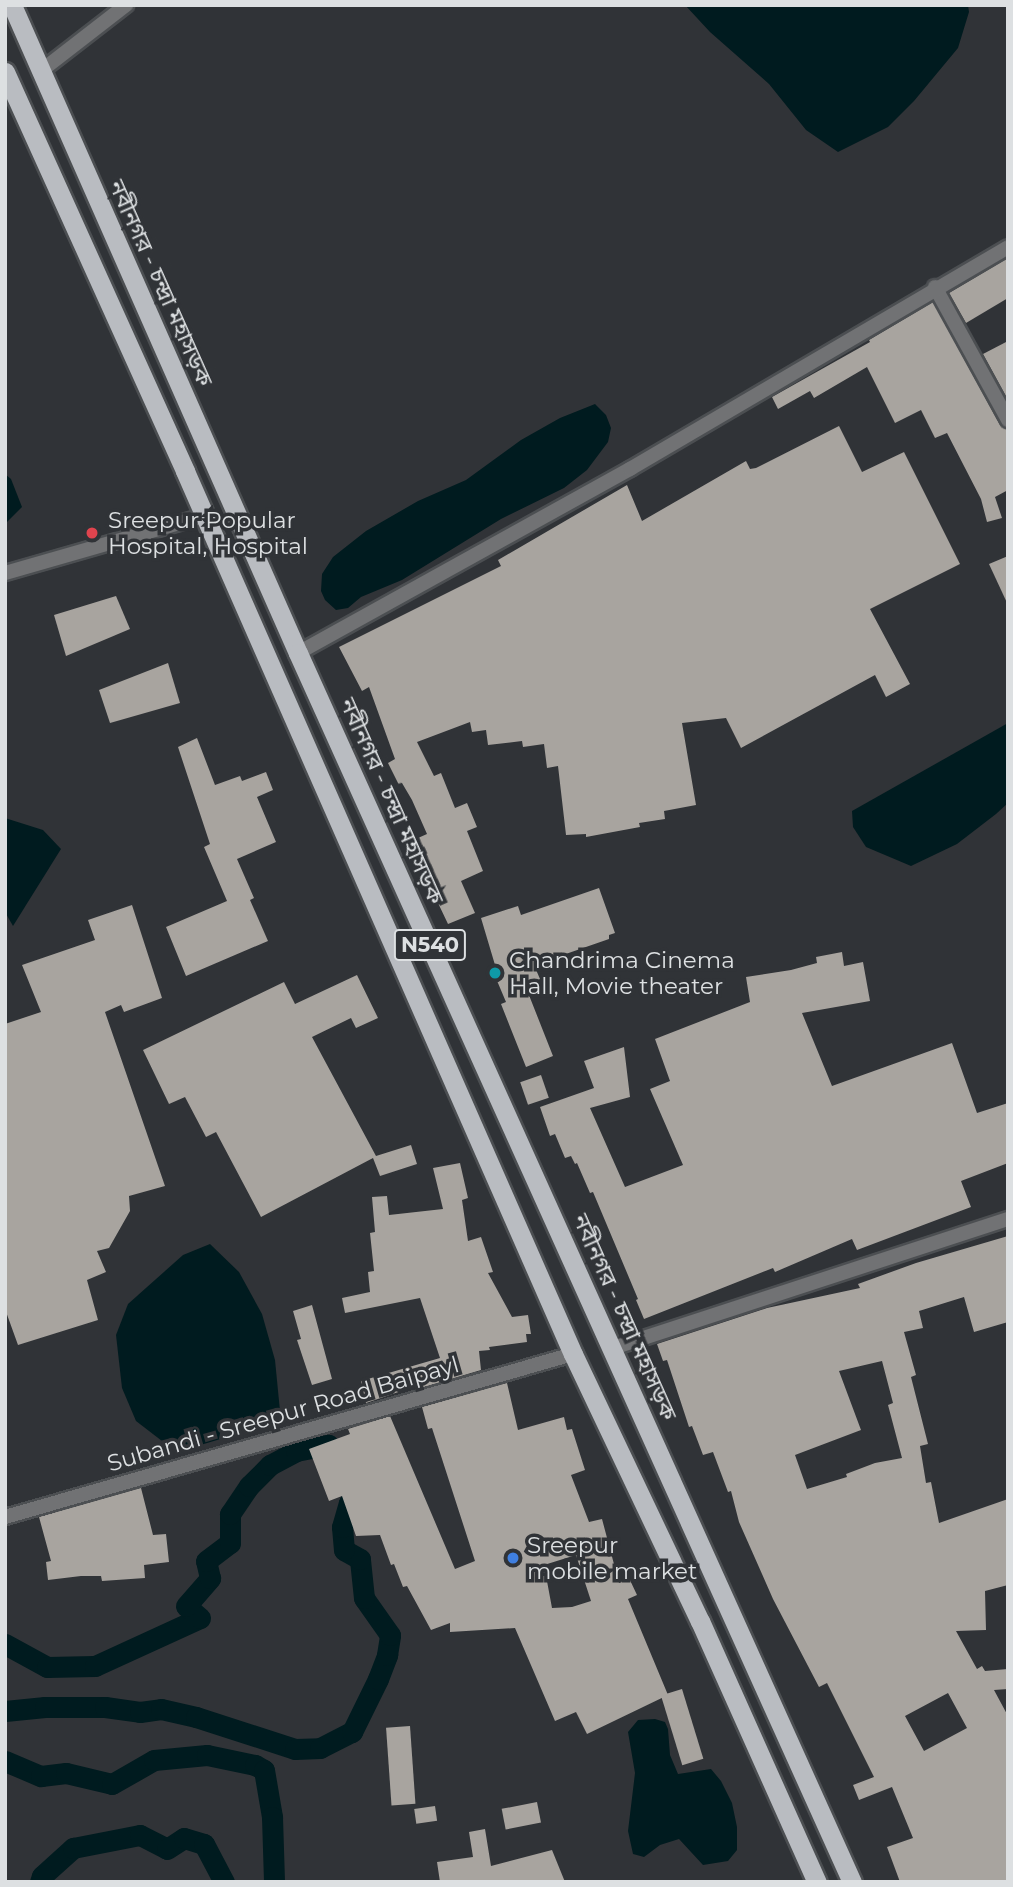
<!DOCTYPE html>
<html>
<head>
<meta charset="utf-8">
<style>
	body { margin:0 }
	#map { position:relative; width:1013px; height:1887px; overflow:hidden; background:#303337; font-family:Montserrat,"Noto Sans Bengali",sans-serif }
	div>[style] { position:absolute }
	.water>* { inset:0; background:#001b1f }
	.canal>* { height:21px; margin:-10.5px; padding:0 10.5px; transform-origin:10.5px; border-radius:10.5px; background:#001b1f }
	.building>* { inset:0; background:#a8a49f; transform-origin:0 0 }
	.roads { filter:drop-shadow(2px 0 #4c4f52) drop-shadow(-2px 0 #4c4f52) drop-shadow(0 2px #4c4f52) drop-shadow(0 -2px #4c4f52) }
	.minor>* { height:14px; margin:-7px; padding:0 7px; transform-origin:7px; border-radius:7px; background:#717274 }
	.tertiary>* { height:14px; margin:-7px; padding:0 7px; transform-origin:7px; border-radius:7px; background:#717274 }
	.trunk>* { height:19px; margin:-9.5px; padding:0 9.5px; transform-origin:9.5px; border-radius:9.5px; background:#b9bcc1 }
	.dots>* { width:19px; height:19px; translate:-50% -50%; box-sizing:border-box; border:4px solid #303337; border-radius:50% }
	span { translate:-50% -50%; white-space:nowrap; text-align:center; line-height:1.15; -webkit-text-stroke:7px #303337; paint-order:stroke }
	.shield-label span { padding:2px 5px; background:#303337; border:2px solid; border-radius:5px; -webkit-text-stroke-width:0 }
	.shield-label { font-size:21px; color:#dde0e2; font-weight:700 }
	.street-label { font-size:23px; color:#dde0e2 }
	.poi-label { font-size:23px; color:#dde0e2 }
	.left { translate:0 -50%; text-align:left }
	.frame { position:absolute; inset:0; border:7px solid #dde0e2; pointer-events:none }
</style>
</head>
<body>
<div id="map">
	<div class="water">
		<div style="clip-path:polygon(685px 5px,968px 5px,969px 12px,958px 48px,914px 101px,888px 127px,838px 152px,806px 130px,769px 84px,710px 32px)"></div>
		<div style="clip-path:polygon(595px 404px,606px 415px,611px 428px,608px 442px,587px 470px,564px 488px,501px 519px,402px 580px,361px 597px,348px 608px,336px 610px,325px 600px,321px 591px,322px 574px,333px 557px,366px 531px,418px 501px,466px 480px,521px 440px,560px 418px)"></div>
		<div style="clip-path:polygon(5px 474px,11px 479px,22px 507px,5px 524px)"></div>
		<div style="clip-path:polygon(1008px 723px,1008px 803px,996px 814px,957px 844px,911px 866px,866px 847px,853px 827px,852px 811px)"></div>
		<div style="clip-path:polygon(5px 818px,43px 830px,61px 849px,13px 926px,5px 912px)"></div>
		<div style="clip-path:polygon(210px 1244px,239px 1272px,262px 1314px,275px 1360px,280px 1411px,234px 1435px,197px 1446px,162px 1441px,136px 1421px,122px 1388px,116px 1335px,128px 1304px,183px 1255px)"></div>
		<div style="clip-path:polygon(655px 1719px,665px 1722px,668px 1729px,670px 1755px,678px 1774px,711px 1769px,721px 1781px,732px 1803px,737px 1827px,737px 1850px,728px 1861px,703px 1865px,679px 1839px,660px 1845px,644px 1857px,633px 1854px,628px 1831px,635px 1773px,628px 1732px,638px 1720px)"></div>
	</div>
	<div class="canal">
		<div style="left:5px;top:1644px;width:48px;rotate:28.7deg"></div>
		<div style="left:47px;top:1667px;width:48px;rotate:-1.2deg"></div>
		<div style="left:95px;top:1666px;width:115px;rotate:-24.6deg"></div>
		<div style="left:200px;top:1618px;width:18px;rotate:-139deg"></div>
		<div style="left:186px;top:1606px;width:37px;rotate:-49deg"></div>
		<div style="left:210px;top:1578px;width:17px;rotate:-103deg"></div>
		<div style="left:206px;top:1561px;width:30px;rotate:-37deg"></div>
		<div style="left:230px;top:1543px;width:29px;rotate:-90deg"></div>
		<div style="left:230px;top:1514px;width:34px;rotate:-56deg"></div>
		<div style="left:249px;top:1486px;width:30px;rotate:-45deg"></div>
		<div style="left:270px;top:1465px;width:30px;rotate:-28deg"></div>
		<div style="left:296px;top:1451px;width:33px;rotate:-11deg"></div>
		<div style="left:328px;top:1445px;width:11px;rotate:49deg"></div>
		<div style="left:5px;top:1711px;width:40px;rotate:-5.7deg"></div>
		<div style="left:45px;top:1707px;width:60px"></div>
		<div style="left:105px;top:1707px;width:35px;rotate:8deg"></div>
		<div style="left:140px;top:1712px;width:21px;rotate:-8deg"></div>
		<div style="left:161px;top:1709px;width:36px;rotate:13deg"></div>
		<div style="left:196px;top:1717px;width:104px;rotate:17.9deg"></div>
		<div style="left:295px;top:1749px;width:25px;rotate:-2deg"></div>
		<div style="left:320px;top:1748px;width:36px;rotate:-27deg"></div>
		<div style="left:352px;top:1732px;width:59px;rotate:-63.9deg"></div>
		<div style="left:378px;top:1679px;width:26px;rotate:-69deg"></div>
		<div style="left:387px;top:1655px;width:20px;rotate:-81deg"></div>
		<div style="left:390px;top:1635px;width:45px;rotate:-125.1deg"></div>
		<div style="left:364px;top:1598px;width:39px;rotate:-96deg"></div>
		<div style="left:360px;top:1559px;width:18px;rotate:-151deg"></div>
		<div style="left:344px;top:1550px;width:23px;rotate:-95deg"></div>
		<div style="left:342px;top:1527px;width:25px;rotate:-74deg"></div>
		<div style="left:349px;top:1503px;width:14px;rotate:-54deg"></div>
		<div style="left:357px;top:1492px;width:6px;rotate:-108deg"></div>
		<div style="left:5px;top:1761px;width:39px;rotate:23deg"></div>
		<div style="left:41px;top:1776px;width:25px;rotate:-7deg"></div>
		<div style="left:66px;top:1773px;width:47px;rotate:13.4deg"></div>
		<div style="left:112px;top:1784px;width:48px;rotate:-29.7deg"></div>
		<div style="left:154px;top:1760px;width:53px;rotate:-5.4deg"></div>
		<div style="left:207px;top:1755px;width:49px;rotate:11.8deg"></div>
		<div style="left:255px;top:1765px;width:10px;rotate:29deg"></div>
		<div style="left:264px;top:1770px;width:48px;rotate:80.3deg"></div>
		<div style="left:272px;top:1817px;width:65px;rotate:88.2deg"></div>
		<div style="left:40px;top:1882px;width:6px;rotate:-72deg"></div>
		<div style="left:42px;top:1876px;width:42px;rotate:-42.1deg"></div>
		<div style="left:73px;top:1848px;width:68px;rotate:-11deg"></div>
		<div style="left:140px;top:1835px;width:30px;rotate:27deg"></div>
		<div style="left:167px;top:1849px;width:20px;rotate:-33deg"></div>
		<div style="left:184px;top:1838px;width:21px;rotate:17deg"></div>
		<div style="left:204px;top:1844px;width:43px;rotate:62.2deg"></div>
	</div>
	<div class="building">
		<div style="clip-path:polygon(1008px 258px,1008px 298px,966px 323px,949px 293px)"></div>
		<div style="clip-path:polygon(933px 302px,1000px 425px,1008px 430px,1008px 490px,995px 497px,1002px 518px,987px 522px,981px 499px,947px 433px,935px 438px,921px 410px,895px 423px,867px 367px,814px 398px,810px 391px,778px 409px,772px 397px,870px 342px,869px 340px)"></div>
		<div style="clip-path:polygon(1008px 341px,1008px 400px,983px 354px)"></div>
		<div style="clip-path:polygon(839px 426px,862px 472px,904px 452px,960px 564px,870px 609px,910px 684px,886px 697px,875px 675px,741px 748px,726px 718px,682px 723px,696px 805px,664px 811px,665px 819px,639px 823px,640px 827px,586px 837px,586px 834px,566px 835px,558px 766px,547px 768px,544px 744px,523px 747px,522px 741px,488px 745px,486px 730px,472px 732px,470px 722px,417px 742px,434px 776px,441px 773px,455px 808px,467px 803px,477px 827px,467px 831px,483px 871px,461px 881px,475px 913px,448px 924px,409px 842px,427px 834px,412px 800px,402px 783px,399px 785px,388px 763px,395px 759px,369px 687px,362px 691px,339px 647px,501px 566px,498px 560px,627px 485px,642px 521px,746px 461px,750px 469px,756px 468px)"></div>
		<div style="clip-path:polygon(1008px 556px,1008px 605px,989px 564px)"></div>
		<div style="clip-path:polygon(116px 596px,130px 629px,66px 656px,54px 615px)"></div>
		<div style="clip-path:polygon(168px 663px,180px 703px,110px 723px,99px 690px)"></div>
		<div style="clip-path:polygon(197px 738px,215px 785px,240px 776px,242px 781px,266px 772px,273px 790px,257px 797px,276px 842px,237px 859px,254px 898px,250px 900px,268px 941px,186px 976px,166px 927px,227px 901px,204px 847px,210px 844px,178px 747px)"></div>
		<div style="clip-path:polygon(599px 888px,615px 933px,609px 935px,609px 939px,534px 965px,540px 979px,525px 985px,553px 1056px,526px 1067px,501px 1004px,506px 1002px,495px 976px,498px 975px,481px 918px,518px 906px,521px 915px)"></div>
		<div style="clip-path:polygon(132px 905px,162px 998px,124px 1012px,121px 1005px,105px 1012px,165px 1186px,129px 1196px,130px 1211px,109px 1248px,97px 1251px,106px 1272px,87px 1280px,98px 1320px,18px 1345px,5px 1309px,5px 1024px,41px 1012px,22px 965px,95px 940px,88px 920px)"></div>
		<div style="clip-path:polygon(842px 952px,844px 966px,863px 962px,870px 1001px,802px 1013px,832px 1086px,952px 1043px,977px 1113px,1008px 1103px,1008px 1163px,961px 1181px,971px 1207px,857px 1250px,852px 1239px,775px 1272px,773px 1268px,644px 1319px,636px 1300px,638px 1299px,593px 1192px,590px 1193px,577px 1163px,575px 1164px,571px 1156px,565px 1158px,555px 1134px,550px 1136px,540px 1107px,594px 1088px,584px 1061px,624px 1047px,630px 1097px,590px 1108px,625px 1187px,683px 1165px,650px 1089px,670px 1081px,655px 1039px,750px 1002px,746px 977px,791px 970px,817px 963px,816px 957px)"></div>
		<div style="clip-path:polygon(357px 975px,378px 1018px,356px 1028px,351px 1018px,312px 1037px,376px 1156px,411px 1145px,417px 1164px,380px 1176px,373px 1158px,261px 1217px,216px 1132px,206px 1137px,185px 1097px,169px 1104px,143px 1050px,284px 982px,295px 1004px)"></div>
		<div style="left:541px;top:1075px;width:24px;height:22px;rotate:71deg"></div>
		<div style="clip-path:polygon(460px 1163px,468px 1198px,462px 1200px,468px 1241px,481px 1237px,493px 1272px,488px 1273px,512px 1317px,528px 1315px,531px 1334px,526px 1334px,527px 1342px,489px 1347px,490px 1350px,479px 1351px,481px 1370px,417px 1389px,416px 1386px,366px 1403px,361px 1381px,440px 1358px,420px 1298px,345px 1313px,342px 1298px,370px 1292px,368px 1272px,374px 1271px,370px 1233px,375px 1232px,372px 1197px,387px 1196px,389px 1215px,443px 1209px,433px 1168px)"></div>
		<div style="clip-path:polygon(evenodd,1008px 1236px,1008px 1322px,974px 1332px,964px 1297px,919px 1311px,923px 1328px,904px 1332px,916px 1375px,911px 1377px,928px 1444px,920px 1446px,926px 1483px,931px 1482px,939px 1523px,1008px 1499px,1008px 1585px,985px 1591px,986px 1630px,956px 1631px,977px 1669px,982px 1666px,985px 1671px,1008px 1669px,1008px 1689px,994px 1690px,1008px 1716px,1008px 1882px,900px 1882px,887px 1847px,913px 1838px,892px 1787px,859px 1800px,853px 1785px,874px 1777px,827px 1683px,819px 1687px,773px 1599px,739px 1522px,731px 1491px,728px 1492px,713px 1452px,703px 1455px,692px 1426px,689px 1427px,667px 1360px,663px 1361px,657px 1344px,767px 1308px,860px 1288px,858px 1284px,916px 1263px,1008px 1236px,882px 1361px,893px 1403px,888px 1405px,902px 1458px,875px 1463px,846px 1474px,847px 1477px,807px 1489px,795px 1455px,861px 1430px,839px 1371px,882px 1361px,1008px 1236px,948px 1693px,967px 1728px,924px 1751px,905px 1716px,948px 1693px)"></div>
		<div style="clip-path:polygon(312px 1305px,332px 1379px,312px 1385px,297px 1340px,301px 1339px,293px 1311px)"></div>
		<div style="clip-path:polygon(evenodd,507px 1383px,518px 1430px,564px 1417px,567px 1430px,572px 1429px,585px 1470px,571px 1475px,589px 1522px,602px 1519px,619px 1583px,629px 1578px,637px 1595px,628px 1599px,668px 1695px,587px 1734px,576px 1712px,555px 1721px,515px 1628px,450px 1632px,450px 1623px,431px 1630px,407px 1586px,403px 1587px,394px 1564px,391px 1565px,380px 1535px,356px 1536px,342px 1496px,329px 1501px,309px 1449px,350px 1434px,348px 1429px,390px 1416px,455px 1569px,475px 1561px,432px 1428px,428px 1429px,422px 1407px,507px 1383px,576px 1555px,591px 1601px,572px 1607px,552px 1608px,544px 1565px,576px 1555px)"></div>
		<div style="clip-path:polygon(141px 1488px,153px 1535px,166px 1534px,169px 1562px,144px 1565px,145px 1578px,102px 1581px,101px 1576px,81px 1576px,48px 1580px,46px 1562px,51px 1561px,39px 1517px)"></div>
		<div style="left:682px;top:1689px;width:73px;height:22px;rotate:73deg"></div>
		<div style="left:410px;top:1726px;width:78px;height:24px;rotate:86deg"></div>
		<div style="left:537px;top:1802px;width:21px;height:36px;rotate:79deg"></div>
		<div style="left:435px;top:1806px;width:15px;height:21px;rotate:82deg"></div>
		<div style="clip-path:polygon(485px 1829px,491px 1866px,552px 1850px,565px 1882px,440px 1882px,437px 1862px,473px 1857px,469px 1832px)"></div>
	</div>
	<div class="roads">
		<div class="minor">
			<div style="left:41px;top:71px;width:108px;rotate:-37.8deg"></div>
			<div style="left:935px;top:287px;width:152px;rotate:61.2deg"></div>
			<div style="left:5px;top:573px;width:207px;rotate:-16deg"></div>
			<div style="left:298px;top:653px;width:380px;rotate:-29deg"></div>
			<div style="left:630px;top:469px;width:438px;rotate:-30.4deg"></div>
		</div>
		<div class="tertiary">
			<div style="left:613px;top:1348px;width:416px;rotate:-18.1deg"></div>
			<div style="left:5px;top:1517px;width:591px;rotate:-16.01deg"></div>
		</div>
		<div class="trunk">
			<div style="left:12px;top:5px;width:708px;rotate:66.19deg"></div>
			<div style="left:298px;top:653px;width:1348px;rotate:65.74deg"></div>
			<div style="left:5px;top:72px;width:438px;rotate:65.7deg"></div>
			<div style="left:185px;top:471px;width:964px;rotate:66.28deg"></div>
			<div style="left:573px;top:1354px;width:296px;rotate:64.6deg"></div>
			<div style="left:700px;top:1621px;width:286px;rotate:65.9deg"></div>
		</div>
	</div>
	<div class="dots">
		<div style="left:92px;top:533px;background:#e0444e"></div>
		<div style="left:495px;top:973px;background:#0f9aa8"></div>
		<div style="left:513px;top:1558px;background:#3f7fe0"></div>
	</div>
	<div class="shield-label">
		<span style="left:430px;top:945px">N540</span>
	</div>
	<div class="street-label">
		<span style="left:161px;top:283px;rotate:66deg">নবীনগর - চন্দ্রা মহাসড়ক</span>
		<span style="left:392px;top:801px;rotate:66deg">নবীনগর - চন্দ্রা মহাসড়ক</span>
		<span style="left:625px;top:1317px;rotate:66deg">নবীনগর - চন্দ্রা মহাসড়ক</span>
		<span style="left:283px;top:1414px;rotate:-16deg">Subandi - Sreepur Road Baipayl</span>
	</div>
	<div class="poi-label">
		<span class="left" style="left:108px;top:533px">Sreepur Popular<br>Hospital, Hospital</span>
		<span class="left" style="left:509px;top:973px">Chandrima Cinema<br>Hall, Movie theater</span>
		<span class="left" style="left:527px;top:1558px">Sreepur<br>mobile market</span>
	</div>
	<div class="frame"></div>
</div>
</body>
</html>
